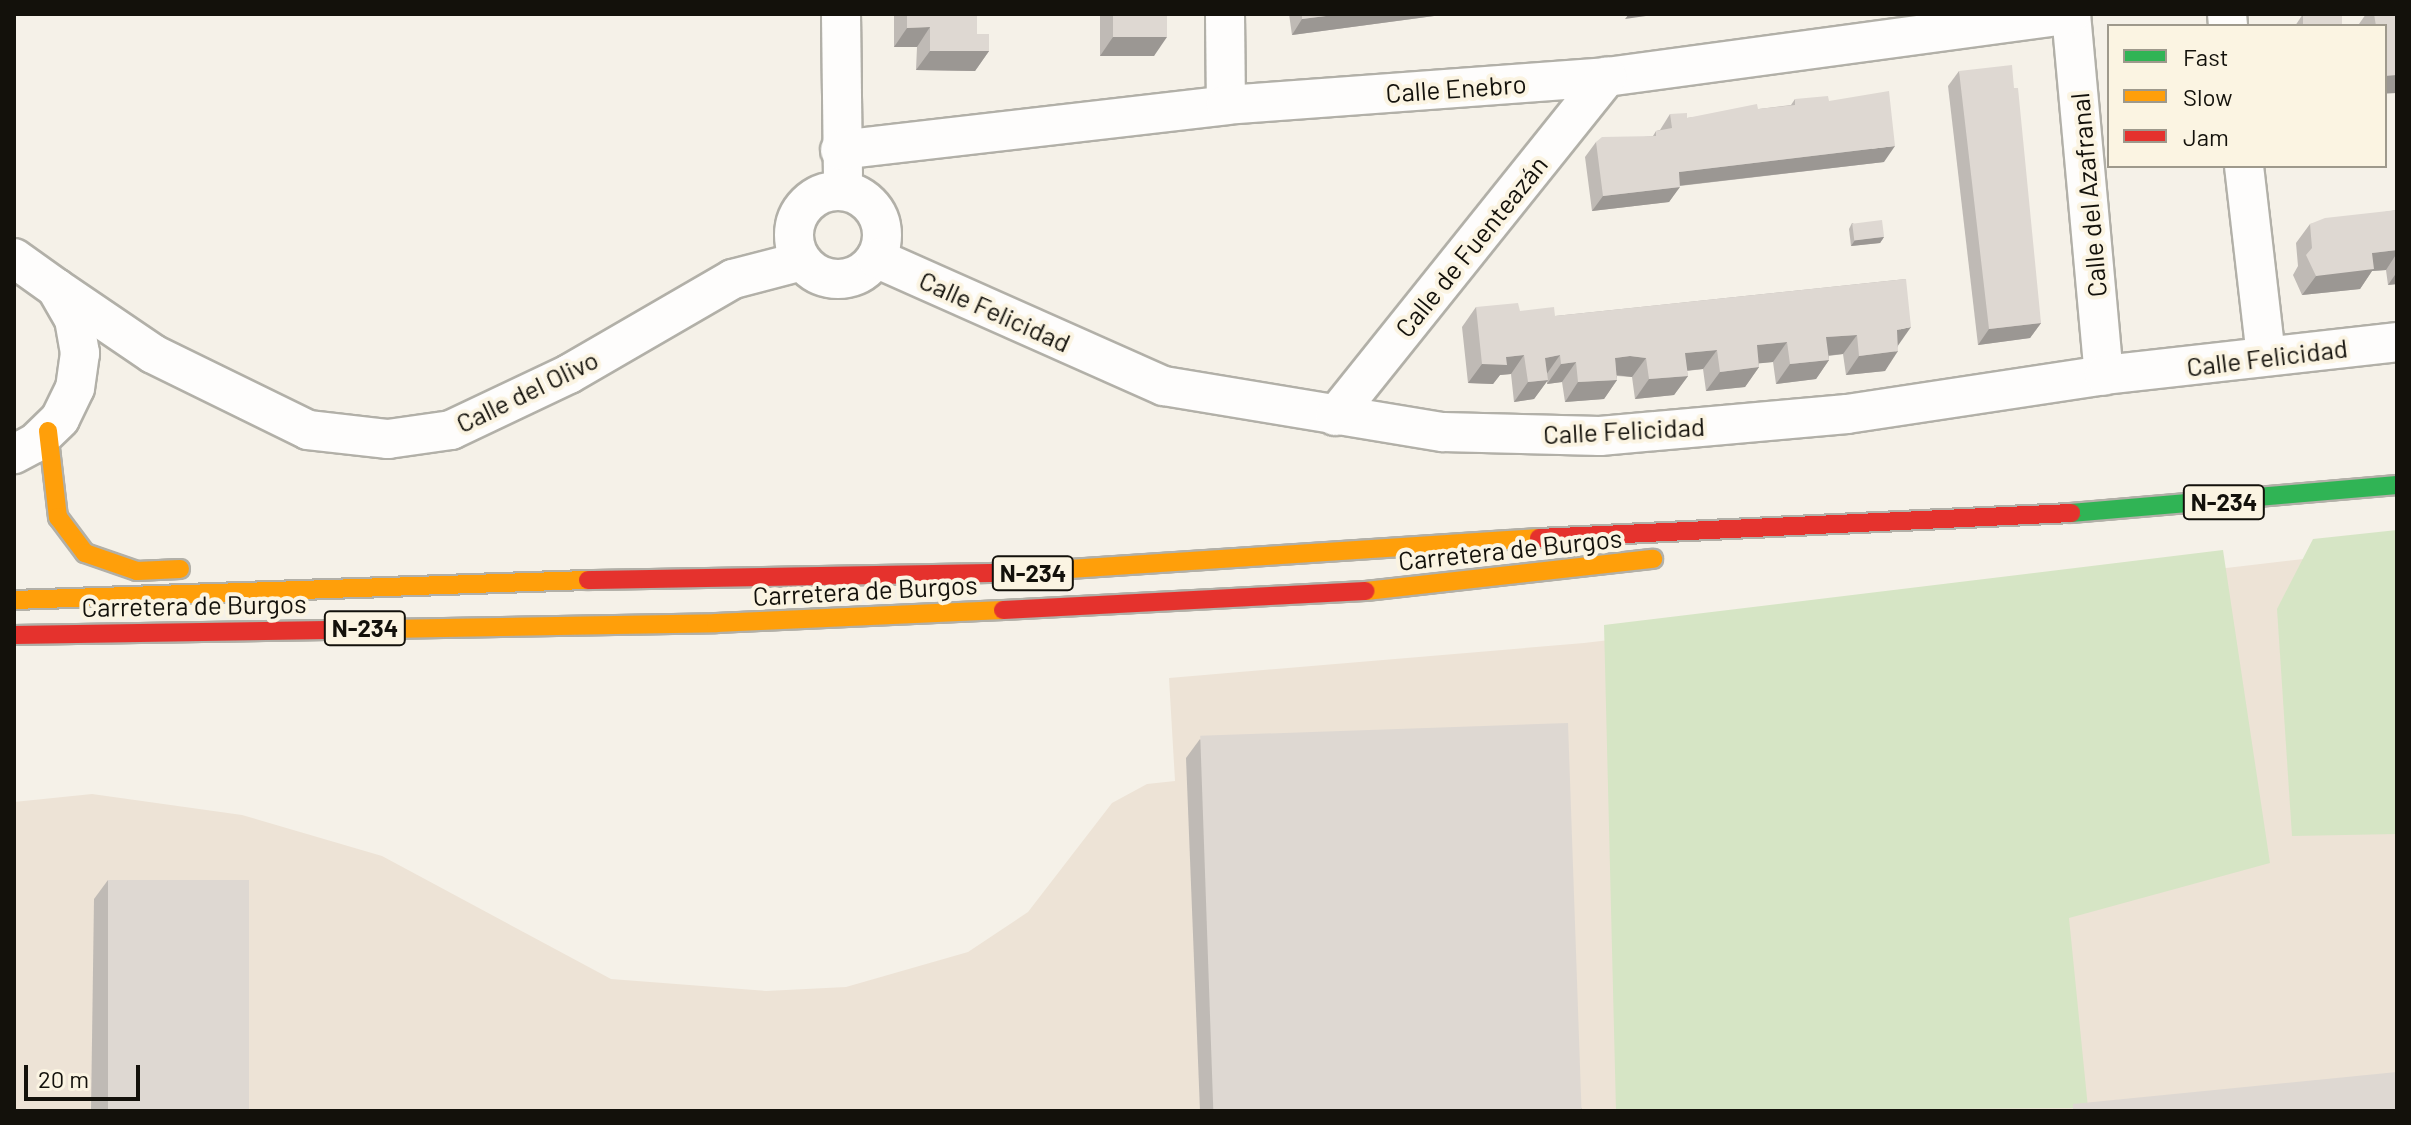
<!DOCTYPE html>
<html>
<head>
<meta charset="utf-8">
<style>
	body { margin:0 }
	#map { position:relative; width:2411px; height:1125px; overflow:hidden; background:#f5f1e8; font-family:Barlow,sans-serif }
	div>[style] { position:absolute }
	.industrial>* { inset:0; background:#ede3d6 }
	.green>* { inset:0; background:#d6e5c5 }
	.roads { filter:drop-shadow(2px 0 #b2b0a8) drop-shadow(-2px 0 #b2b0a8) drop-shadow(0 2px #b2b0a8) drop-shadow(0 -2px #b2b0a8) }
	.street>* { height:38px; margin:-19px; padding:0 19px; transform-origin:19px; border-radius:19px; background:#fefdfc }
	.street>.ring { margin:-19px; padding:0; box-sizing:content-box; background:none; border:38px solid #fefdfc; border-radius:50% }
	.fast>* { height:18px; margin:-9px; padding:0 9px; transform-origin:9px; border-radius:9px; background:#30b455 }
	.slow>* { height:18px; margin:-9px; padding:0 9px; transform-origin:9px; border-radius:9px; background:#ff9f0a }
	.jam>* { height:18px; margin:-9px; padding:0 9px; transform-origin:9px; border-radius:9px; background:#e5322d }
	.wall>* { inset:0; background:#bfbab5 }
	.shaded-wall>* { inset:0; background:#9b9793; transform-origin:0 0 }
	.building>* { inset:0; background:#ded8d2; transform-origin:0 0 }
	span { translate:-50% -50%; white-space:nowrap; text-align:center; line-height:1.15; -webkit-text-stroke:8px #fbf4e2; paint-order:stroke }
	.shield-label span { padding:2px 6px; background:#fbf4e2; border:2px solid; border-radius:6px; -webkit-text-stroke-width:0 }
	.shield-label { font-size:24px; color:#13110b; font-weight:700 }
	.street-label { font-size:26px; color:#13110b }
	.frame { position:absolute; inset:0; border:16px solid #13110b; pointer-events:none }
	.legend { position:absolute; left:2107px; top:24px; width:280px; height:144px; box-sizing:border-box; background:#fbf4e2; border:2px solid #9e998c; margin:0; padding:10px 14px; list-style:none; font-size:24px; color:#13110b }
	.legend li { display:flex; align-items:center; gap:16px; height:40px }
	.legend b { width:40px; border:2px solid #9e998c }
	.scale { position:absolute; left:24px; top:1065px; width:116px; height:36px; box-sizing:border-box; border:4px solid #13110b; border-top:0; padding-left:10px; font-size:24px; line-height:28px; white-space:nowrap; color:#13110b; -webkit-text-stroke:6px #fbf4e2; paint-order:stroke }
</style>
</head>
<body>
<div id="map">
	<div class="industrial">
		<div style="clip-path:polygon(2397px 548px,2397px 1111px,14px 1111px,14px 802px,92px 794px,242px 815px,382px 856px,611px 979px,766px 991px,846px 987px,968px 952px,1028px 912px,1112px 803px,1147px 784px,1175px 781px,1169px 678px,1584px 643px)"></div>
	</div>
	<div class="green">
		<div style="clip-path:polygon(2397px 530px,2397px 834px,2292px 836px,2277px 609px,2313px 539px)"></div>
		<div style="clip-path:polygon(2223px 550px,2270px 863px,2069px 918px,2088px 1108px,1616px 1111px,1604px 625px)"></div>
	</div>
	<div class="roads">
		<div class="street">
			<div style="left:841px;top:14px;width:161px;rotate:89.3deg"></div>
			<div style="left:1225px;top:14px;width:91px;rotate:89.4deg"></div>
			<div style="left:2071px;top:14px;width:363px;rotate:84.8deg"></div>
			<div style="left:2227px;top:14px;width:12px;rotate:85deg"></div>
			<div style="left:840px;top:150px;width:389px;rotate:-6.6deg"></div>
			<div style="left:1226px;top:105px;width:382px;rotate:-4.2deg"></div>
			<div style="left:1607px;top:77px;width:468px;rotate:-7.7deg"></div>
			<div style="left:2244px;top:166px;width:191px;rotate:83.4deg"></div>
			<div class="ring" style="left:794px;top:191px;width:50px;height:50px"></div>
			<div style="left:14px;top:258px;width:52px;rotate:35.5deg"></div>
			<div style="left:56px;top:288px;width:36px;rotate:60deg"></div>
			<div style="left:74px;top:319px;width:35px;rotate:80deg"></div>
			<div style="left:80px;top:353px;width:35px;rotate:98deg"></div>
			<div style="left:75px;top:388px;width:34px;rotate:116deg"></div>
			<div style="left:60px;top:419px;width:35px;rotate:136deg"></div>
			<div style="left:35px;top:443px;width:24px;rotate:152deg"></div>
			<div style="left:876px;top:258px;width:315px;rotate:24deg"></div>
			<div style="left:1164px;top:386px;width:283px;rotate:9.4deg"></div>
			<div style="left:1443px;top:432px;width:157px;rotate:1.5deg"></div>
			<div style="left:1600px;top:436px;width:248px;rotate:-5.1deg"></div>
			<div style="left:1847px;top:414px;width:260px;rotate:-8.6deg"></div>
			<div style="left:2104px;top:375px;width:295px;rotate:-6.4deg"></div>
			<div style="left:56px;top:288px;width:117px;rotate:34.2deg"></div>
			<div style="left:153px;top:354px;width:173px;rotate:26.1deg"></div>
			<div style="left:308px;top:430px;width:81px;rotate:6.4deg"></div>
			<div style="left:388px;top:439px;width:64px;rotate:-8.1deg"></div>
			<div style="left:451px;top:430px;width:131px;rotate:-25.4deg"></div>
			<div style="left:569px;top:374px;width:190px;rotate:-30.1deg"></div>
			<div style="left:733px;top:279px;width:71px;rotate:-14.6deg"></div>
			<div style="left:1335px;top:416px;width:435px;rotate:-51.3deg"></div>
		</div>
		<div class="fast">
			<div style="left:2071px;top:513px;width:327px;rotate:-4.9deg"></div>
		</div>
		<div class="slow">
			<div style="left:48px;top:431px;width:87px;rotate:83.4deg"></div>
			<div style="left:58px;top:517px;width:45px;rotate:53.1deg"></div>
			<div style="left:85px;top:553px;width:55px;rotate:19.1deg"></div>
			<div style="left:137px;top:571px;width:43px;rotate:-2.7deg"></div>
			<div style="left:1009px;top:573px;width:531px;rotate:-3.78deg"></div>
			<div style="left:1366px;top:591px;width:289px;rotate:-6.4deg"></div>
			<div style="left:14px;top:600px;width:574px;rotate:-2deg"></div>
			<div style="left:328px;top:630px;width:388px;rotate:-1deg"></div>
			<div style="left:716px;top:623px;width:287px;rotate:-2.6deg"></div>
		</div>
		<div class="jam">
			<div style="left:1539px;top:538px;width:533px;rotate:-2.69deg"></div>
			<div style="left:588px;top:580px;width:421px;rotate:-1deg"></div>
			<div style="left:1003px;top:610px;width:363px;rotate:-3deg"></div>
			<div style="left:14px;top:635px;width:314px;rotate:-0.9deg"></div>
		</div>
	</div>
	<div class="wall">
		<div style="clip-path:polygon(894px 14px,977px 14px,977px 34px,989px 51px,975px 71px,916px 70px,917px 47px,894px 47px)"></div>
		<div style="clip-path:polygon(1100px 14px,1167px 14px,1154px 56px,1100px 56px)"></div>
		<div style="clip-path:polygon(1289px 14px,1449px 14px,1292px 35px)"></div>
		<div style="clip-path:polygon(2303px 14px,2344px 26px,2295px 26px)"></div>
		<div style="clip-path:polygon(2366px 14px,2397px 14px,2397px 93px,2385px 94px,2385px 26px,2360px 26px,2359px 24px)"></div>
		<div style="clip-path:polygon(1959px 71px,2041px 323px,2030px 338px,1978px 345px,1948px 86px)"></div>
		<div style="clip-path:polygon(1795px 99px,1829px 101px,1884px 162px,1680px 186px,1669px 202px,1592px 211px,1585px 157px,1596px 142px,1653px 136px,1656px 131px,1660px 130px,1670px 114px,1687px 118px,1791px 105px)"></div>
		<div style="clip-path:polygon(2397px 210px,2397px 284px,2388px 285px,2386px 270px,2372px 271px,2360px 289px,2302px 295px,2293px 275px,2298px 266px,2296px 243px,2310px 224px)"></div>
		<div style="clip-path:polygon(1852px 223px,1884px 237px,1880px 243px,1851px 246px,1849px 229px)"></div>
		<div style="clip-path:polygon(1906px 279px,1898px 346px,1885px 371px,1846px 375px,1843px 354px,1829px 356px,1829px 360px,1816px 379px,1776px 384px,1773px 362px,1759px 363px,1759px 367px,1745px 387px,1706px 391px,1703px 369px,1687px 371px,1688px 376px,1674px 395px,1635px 399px,1632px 377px,1617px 376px,1617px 380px,1604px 399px,1565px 402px,1562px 382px,1547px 384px,1547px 381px,1534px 399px,1514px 402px,1511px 374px,1500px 375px,1493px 384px,1468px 383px,1462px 327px,1476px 307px,1555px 316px)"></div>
		<div style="clip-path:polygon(1200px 739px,1584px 1111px,1200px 1111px,1186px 758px)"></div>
		<div style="clip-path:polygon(108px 880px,245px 1111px,91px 1111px,94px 899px)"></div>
	</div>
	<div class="shaded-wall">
		<div style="clip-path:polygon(1342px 14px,1449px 14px,1292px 35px,1302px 19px)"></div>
		<div style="clip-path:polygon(1629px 14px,1647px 14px,1646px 16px,1625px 19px)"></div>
		<div style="clip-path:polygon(930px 27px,917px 47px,894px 47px,907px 28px)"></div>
		<div style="clip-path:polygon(1113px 37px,1167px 37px,1154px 56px,1100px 56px)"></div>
		<div style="clip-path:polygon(930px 51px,989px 51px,975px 71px,916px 70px)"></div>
		<div style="left:2397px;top:75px;width:18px;height:12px;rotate:90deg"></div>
		<div style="clip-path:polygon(1895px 146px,1884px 162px,1668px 187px,1679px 172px)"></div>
		<div style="clip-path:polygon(1680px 187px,1669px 202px,1592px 211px,1603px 196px)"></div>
		<div style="clip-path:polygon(1884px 237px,1880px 243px,1851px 246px,1855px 240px)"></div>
		<div style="clip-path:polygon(2397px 250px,2397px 253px,2386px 270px,2372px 271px,2360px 289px,2302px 295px,2316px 276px,2372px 253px)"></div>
		<div style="clip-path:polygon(2397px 272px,2397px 284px,2388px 285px)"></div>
		<div style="clip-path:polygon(2041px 323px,2030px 338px,1978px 345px,1989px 329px)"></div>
		<div style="clip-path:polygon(1911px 327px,1897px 347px,1897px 330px)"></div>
		<div style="clip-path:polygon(1857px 335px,1843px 354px,1813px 357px,1826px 337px)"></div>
		<div style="clip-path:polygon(1787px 342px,1773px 362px,1743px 365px,1757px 345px)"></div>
		<div style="clip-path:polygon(1717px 350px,1703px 369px,1672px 372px,1685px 353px)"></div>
		<div style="clip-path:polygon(1898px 351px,1885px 371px,1846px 375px,1859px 356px)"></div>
		<div style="clip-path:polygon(1524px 355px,1511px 374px,1500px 375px,1493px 384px,1468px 383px,1482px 364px,1506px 357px)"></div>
		<div style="clip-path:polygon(1560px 355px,1546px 375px,1545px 358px)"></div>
		<div style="clip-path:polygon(1630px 356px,1646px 358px,1632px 377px,1616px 375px,1615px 358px)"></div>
		<div style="clip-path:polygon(1829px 360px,1816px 379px,1776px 384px,1790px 364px)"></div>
		<div style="clip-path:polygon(1576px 362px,1562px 382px,1547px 384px,1561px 364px)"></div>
		<div style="clip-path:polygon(1759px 367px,1745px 387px,1706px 391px,1720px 372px)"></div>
		<div style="clip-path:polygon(1688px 376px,1674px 395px,1635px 399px,1649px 379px)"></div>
		<div style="clip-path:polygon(1548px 380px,1534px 399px,1514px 402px,1528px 382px)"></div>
		<div style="clip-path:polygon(1617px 380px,1604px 399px,1565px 402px,1578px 382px)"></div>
	</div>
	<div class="building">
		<div style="clip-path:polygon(907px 14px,977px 14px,977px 34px,989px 34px,989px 51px,930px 51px,930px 27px,907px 28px)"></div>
		<div style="left:1113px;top:14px;width:54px;height:23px"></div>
		<div style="clip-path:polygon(1302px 14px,1342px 14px,1302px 19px)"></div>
		<div style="left:2303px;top:14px;width:39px;height:12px"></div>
		<div style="clip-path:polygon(2374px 14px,2397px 14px,2397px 75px,2385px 76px,2385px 26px,2376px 26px)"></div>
		<div style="clip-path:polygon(2012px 65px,2014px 88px,2018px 88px,2041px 323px,1989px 329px,1959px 71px)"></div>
		<div style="clip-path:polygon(1889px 91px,1895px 146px,1679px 172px,1680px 187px,1603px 196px,1596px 142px,1602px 137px,1656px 136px,1656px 131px,1672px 128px,1670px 114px,1687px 113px,1687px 118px,1757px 104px,1758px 109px,1795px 105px,1795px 99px,1828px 96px,1829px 101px)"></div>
		<div style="clip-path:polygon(2397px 210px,2397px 250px,2372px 253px,2374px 269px,2316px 276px,2306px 255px,2312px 248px,2310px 224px,2325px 218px)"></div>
		<div style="left:1882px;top:220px;width:17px;height:30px;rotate:83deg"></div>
		<div style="clip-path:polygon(1906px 279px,1911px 327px,1897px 330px,1898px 351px,1859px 356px,1857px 335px,1826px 337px,1829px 360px,1790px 364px,1787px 342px,1757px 345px,1759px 367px,1720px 372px,1717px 350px,1685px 353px,1688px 376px,1649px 379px,1646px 358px,1630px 356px,1615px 358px,1617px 380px,1578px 382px,1576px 362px,1561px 364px,1560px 355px,1545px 358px,1548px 380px,1528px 382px,1524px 355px,1506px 357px,1507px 365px,1482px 364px,1476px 307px,1518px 303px,1520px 311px,1554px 307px,1555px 316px)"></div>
		<div style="left:1568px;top:723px;width:388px;height:368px;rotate:88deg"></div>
		<div style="left:108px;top:880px;width:141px;height:231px"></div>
		<div style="clip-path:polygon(2397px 1072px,2397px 1111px,2073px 1111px,2073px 1104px)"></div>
	</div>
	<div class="shield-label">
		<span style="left:2224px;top:502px">N-234</span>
		<span style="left:1033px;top:573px">N-234</span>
		<span style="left:365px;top:628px">N-234</span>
	</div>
	<div class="street-label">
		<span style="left:1456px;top:88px;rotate:-4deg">Calle Enebro</span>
		<span style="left:2088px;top:195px;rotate:-95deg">Calle del Azafranal</span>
		<span style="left:1471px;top:246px;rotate:-51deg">Calle de Fuenteazán</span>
		<span style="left:995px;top:311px;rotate:24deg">Calle Felicidad</span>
		<span style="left:2267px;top:357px;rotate:-7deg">Calle Felicidad</span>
		<span style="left:527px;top:391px;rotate:-26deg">Calle del Olivo</span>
		<span style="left:1624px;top:430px;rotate:-3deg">Calle Felicidad</span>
		<span style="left:1510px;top:549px;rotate:-6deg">Carretera de Burgos</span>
		<span style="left:865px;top:590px;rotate:-3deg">Carretera de Burgos</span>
		<span style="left:194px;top:605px;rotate:-1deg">Carretera de Burgos</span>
	</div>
	<div class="frame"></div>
	<ul class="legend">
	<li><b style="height:10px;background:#30b455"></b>Fast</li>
	<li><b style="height:10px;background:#ff9f0a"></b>Slow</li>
	<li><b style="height:10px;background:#e5322d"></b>Jam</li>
	</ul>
	<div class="scale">20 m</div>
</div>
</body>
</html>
